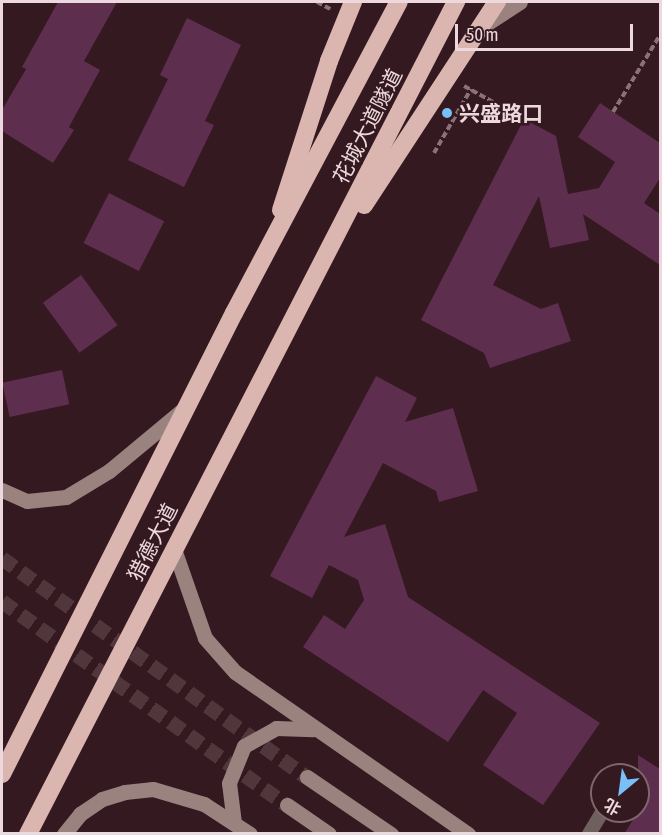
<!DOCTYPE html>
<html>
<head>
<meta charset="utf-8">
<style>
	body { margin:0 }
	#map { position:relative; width:662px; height:835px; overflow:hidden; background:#351920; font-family:"Asap Condensed","Noto Sans SC",sans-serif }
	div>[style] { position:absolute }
	.building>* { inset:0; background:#5e2e4f; transform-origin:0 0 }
	.secondary-tunnel>* { height:15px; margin-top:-7.5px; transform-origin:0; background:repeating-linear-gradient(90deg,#51363c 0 15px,transparent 0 23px) }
	.path>* { height:4px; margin-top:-2px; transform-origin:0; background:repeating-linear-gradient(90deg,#8b7278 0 6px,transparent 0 9px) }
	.lane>* { height:14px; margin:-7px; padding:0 7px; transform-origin:7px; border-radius:7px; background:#6f605e }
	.secondary>* { height:15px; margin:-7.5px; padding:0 7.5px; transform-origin:7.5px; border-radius:7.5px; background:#9a827f }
	.highway>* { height:18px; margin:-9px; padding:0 9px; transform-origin:9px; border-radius:9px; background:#dbb5af }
	.dots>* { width:16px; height:16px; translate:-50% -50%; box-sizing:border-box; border:3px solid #351920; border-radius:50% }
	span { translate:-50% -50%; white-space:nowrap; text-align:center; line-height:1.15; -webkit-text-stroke:5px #351920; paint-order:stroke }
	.poi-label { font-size:21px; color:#edd9dd; font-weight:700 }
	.left { translate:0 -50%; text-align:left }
	.street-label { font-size:21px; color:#edd9dd }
	.frame { position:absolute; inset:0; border:3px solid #edd9dd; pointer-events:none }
	.north { position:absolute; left:590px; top:763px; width:60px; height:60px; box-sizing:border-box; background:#351920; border:2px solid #7f666c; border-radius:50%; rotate:209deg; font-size:16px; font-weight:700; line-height:24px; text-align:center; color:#edd9dd }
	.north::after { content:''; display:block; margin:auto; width:21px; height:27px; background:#79bff8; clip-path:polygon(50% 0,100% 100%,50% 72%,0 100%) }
	.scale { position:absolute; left:455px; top:24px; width:178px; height:27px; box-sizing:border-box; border:3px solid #edd9dd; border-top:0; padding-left:8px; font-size:18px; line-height:21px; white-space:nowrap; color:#edd9dd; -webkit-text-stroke:4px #351920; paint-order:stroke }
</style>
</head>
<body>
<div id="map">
	<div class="building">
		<div style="clip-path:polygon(58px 2px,117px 2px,84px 61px,100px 70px,69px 127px,74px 130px,53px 163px,2px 131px,2px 110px,26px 69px,22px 67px)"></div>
		<div style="clip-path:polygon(187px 18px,241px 45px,205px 121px,214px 125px,184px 187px,128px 160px,168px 79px,160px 75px)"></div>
		<div style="clip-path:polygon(600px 103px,660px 143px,660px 178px,644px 203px,660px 214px,660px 265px,583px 214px,589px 240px,550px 248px,539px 196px,493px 285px,541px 309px,558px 303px,571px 341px,490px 368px,484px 353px,421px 320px,524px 119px,556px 136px,568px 194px,599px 188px,615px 162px,578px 137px)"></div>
		<div style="left:109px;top:193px;width:62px;height:56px;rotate:27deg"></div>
		<div style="left:81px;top:275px;width:62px;height:47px;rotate:54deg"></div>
		<div style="left:62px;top:370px;width:35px;height:61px;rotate:78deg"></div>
		<div style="clip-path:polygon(376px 376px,417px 398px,405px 422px,453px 408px,478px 491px,439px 502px,436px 491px,383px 463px,344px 537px,385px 524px,408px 597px,600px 723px,543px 805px,483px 765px,517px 713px,483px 690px,448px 742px,303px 647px,324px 615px,345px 629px,364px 600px,358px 580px,329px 565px,312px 598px,270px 576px)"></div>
		<div style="clip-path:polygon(638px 755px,660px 769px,660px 834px,624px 834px,638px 812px)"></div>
	</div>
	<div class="secondary-tunnel">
		<div style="left:2px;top:558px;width:375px;rotate:35.7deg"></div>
		<div style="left:2px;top:601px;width:350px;rotate:35.6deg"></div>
	</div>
	<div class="path">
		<div style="left:317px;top:2px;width:15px;rotate:28deg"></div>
		<div style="left:464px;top:86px;width:68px;rotate:28.8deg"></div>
		<div style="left:613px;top:112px;width:90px;rotate:-58.6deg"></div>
		<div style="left:434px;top:153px;width:74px;rotate:-60deg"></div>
	</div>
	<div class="lane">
		<div style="left:589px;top:834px;width:27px;rotate:-59deg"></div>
	</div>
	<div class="secondary">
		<div style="left:483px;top:26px;width:44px;rotate:-33deg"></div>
		<div style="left:2px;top:490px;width:27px;rotate:24deg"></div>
		<div style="left:27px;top:501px;width:39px;rotate:-6deg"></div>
		<div style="left:66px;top:497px;width:50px;rotate:-31.2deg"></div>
		<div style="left:109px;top:471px;width:100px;rotate:-39.7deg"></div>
		<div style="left:174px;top:549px;width:94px;rotate:70.8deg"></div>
		<div style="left:205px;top:638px;width:45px;rotate:48.6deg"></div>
		<div style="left:235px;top:672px;width:284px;rotate:34.8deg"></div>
		<div style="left:307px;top:777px;width:102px;rotate:34.2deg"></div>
		<div style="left:287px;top:805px;width:51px;rotate:34.6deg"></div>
		<div style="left:234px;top:823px;width:40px;rotate:-97.1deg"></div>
		<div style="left:229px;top:783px;width:40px;rotate:-68deg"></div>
		<div style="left:244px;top:746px;width:37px;rotate:-29deg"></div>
		<div style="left:276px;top:728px;width:37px;rotate:2deg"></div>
		<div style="left:64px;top:834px;width:26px;rotate:-51deg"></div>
		<div style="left:80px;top:814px;width:27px;rotate:-34deg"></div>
		<div style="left:102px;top:799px;width:24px;rotate:-17deg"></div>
		<div style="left:125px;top:792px;width:28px;rotate:-6deg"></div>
		<div style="left:153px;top:789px;width:53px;rotate:16.4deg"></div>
		<div style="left:204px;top:804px;width:55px;rotate:33.1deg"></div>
	</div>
	<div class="highway">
		<div style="left:364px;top:205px;width:243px;rotate:-56.8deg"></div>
		<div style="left:281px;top:210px;width:157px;rotate:-72.1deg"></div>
		<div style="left:329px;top:61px;width:64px;rotate:-67.9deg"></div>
		<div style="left:2px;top:774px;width:516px;rotate:-63.29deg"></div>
		<div style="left:234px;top:313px;width:352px;rotate:-62.1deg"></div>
		<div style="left:28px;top:834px;width:936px;rotate:-62.78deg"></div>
	</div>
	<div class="dots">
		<div style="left:447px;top:113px;background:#79bff8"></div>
	</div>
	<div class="poi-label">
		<span class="left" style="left:459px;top:113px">兴盛路口</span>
	</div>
	<div class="street-label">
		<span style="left:367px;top:126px;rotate:-63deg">花城大道隧道</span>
		<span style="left:152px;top:542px;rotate:-63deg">猎德大道</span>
	</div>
	<div class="frame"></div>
	<div class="north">北</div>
	<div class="scale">50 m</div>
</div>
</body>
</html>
